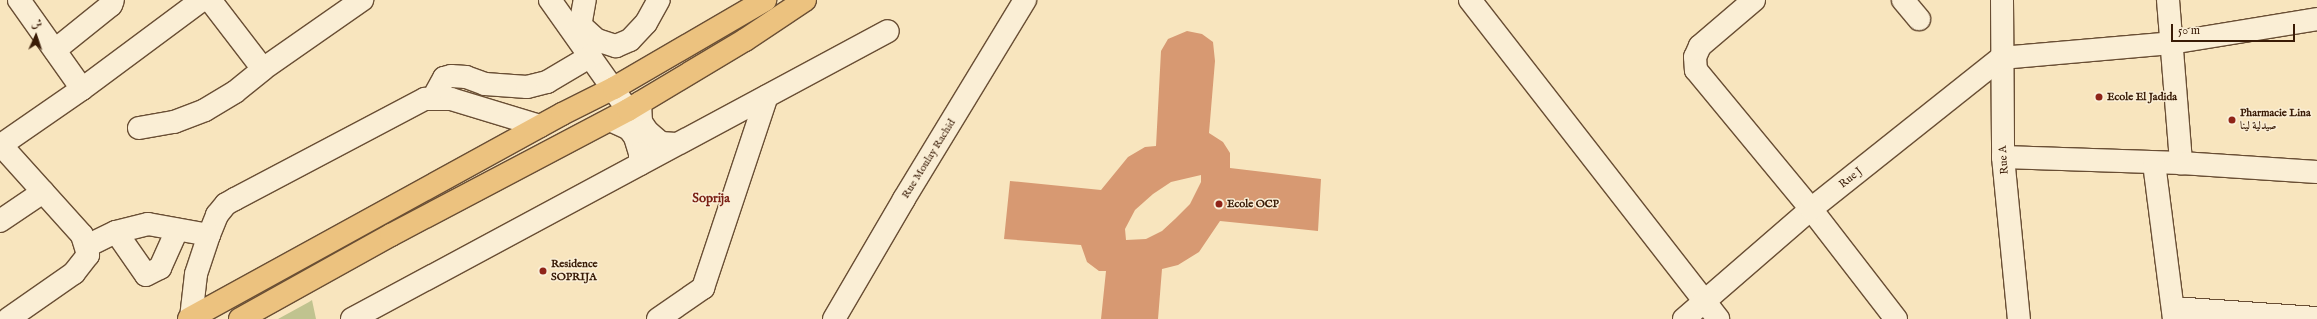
<!DOCTYPE html>
<html>
<head>
<meta charset="utf-8">
<style>
	body { margin:0 }
	#map { position:relative; width:2317px; height:319px; overflow:hidden; background:#f8e5be; font-family:"IM FELL English",Amiri,serif }
	div>[style] { position:absolute }
	.green>* { inset:0; background:#c0c38f }
	.building>* { inset:0; background:#d79972 }
	.roads { filter:drop-shadow(1px 0 #694e34) drop-shadow(-1px 0 #694e34) drop-shadow(0 1px #694e34) drop-shadow(0 -1px #694e34) }
	.minor>* { height:22px; margin:-11px; padding:0 11px; transform-origin:11px; border-radius:11px; background:#faeed5 }
	.major>* { height:22px; margin:-11px; padding:0 11px; transform-origin:11px; border-radius:11px; background:#ecc27f }
	.dots>* { width:11px; height:11px; translate:-50% -50%; box-sizing:border-box; border:2px solid #faeed5; border-radius:50% }
	span { translate:-50% -50%; white-space:nowrap; text-align:center; line-height:1.15; -webkit-text-stroke:3px #faeed5; paint-order:stroke }
	.poi-label { font-size:11px; color:#391b06; font-weight:700 }
	.left { translate:0 -50%; text-align:left }
	.street-label { font-size:11px; color:#391b06 }
	.quarter-label { font-size:13px; color:#7a1f14; font-weight:700 }
	.north { position:absolute; left:16px; top:16px; width:40px; height:40px; -webkit-text-stroke:3px #faeed5; paint-order:stroke; rotate:3deg; font-size:11px; font-weight:700; line-height:16px; text-align:center; color:#391b06 }
	.north::after { content:''; display:block; margin:auto; width:14px; height:18px; background:#391b06; clip-path:polygon(50% 0,100% 100%,50% 72%,0 100%) }
	.scale { position:absolute; left:2171px; top:24px; width:124px; height:18px; box-sizing:border-box; border:2px solid #391b06; border-top:0; padding-left:5px; font-size:12px; line-height:14px; white-space:nowrap; color:#391b06; -webkit-text-stroke:3px #faeed5; paint-order:stroke }
</style>
</head>
<body>
<div id="map">
	<div class="green">
		<div style="clip-path:polygon(312px 300px,316px 319px,278px 319px,309px 302px)"></div>
	</div>
	<div class="building">
		<div style="clip-path:polygon(evenodd,1187px 31px,1202px 34px,1213px 42px,1215px 61px,1209px 133px,1223px 142px,1230px 153px,1230px 168px,1321px 179px,1318px 231px,1220px 221px,1199px 252px,1178px 265px,1162px 269px,1158px 319px,1101px 319px,1106px 271px,1099px 271px,1087px 262px,1081px 245px,1004px 239px,1010px 181px,1101px 190px,1128px 157px,1145px 147px,1156px 146px,1161px 51px,1168px 39px,1187px 31px,1201px 175px,1201px 182px,1190px 204px,1175px 219px,1162px 231px,1146px 239px,1126px 240px,1125px 229px,1135px 210px,1153px 194px,1171px 182px,1201px 175px)"></div>
	</div>
	<div class="roads">
		<div class="minor">
			<div style="left:19px;top:0;width:109px;rotate:54.7deg"></div>
			<div style="left:210px;top:0;width:87px;rotate:52.5deg"></div>
			<div style="left:263px;top:69px;width:121px;rotate:-34.9deg"></div>
			<div style="left:550px;top:0;width:135px;rotate:54.7deg"></div>
			<div style="left:1470px;top:0;width:404px;rotate:52.1deg"></div>
			<div style="left:1754px;top:0;width:71px;rotate:139.6deg"></div>
			<div style="left:1700px;top:46px;width:12px;rotate:114deg"></div>
			<div style="left:1695px;top:57px;width:13px;rotate:86deg"></div>
			<div style="left:1696px;top:70px;width:180px;rotate:50.4deg"></div>
			<div style="left:1811px;top:209px;width:139px;rotate:52.3deg"></div>
			<div style="left:1903px;top:0;width:25px;rotate:50deg"></div>
			<div style="left:2002px;top:0;width:157px;rotate:89.6deg"></div>
			<div style="left:2003px;top:157px;width:163px;rotate:84.4deg"></div>
			<div style="left:2168px;top:0;width:164px;rotate:85.4deg"></div>
			<div style="left:579px;top:24px;width:24px;rotate:42deg"></div>
			<div style="left:597px;top:40px;width:20px;rotate:18deg"></div>
			<div style="left:616px;top:46px;width:15px;rotate:-23deg"></div>
			<div style="left:630px;top:40px;width:23px;rotate:-47deg"></div>
			<div style="left:646px;top:23px;width:26px;rotate:-61deg"></div>
			<div style="left:578px;top:38px;width:39px;rotate:-80deg"></div>
			<div style="left:55px;top:50px;width:72px;rotate:-38.8deg"></div>
			<div style="left:111px;top:5px;width:5px;rotate:-68deg"></div>
			<div style="left:433px;top:98px;width:23px;rotate:-61deg"></div>
			<div style="left:444px;top:78px;width:7px;rotate:-16deg"></div>
			<div style="left:451px;top:76px;width:15px;rotate:4deg"></div>
			<div style="left:466px;top:77px;width:20px;rotate:20deg"></div>
			<div style="left:485px;top:84px;width:42px;rotate:4.1deg"></div>
			<div style="left:527px;top:87px;width:21px;rotate:-14deg"></div>
			<div style="left:547px;top:82px;width:51px;rotate:-30.6deg"></div>
			<div style="left:640px;top:103px;width:19px;rotate:87deg"></div>
			<div style="left:641px;top:122px;width:11px;rotate:56deg"></div>
			<div style="left:647px;top:131px;width:18px;rotate:41deg"></div>
			<div style="left:661px;top:143px;width:15px;rotate:4deg"></div>
			<div style="left:610px;top:120px;width:21px;rotate:25deg"></div>
			<div style="left:629px;top:129px;width:10px;rotate:53deg"></div>
			<div style="left:635px;top:137px;width:17px;rotate:73deg"></div>
			<div style="left:640px;top:153px;width:11px;rotate:90deg"></div>
			<div style="left:139px;top:128px;width:36px;rotate:-10deg"></div>
			<div style="left:174px;top:122px;width:33px;rotate:-21deg"></div>
			<div style="left:205px;top:110px;width:35px;rotate:-31deg"></div>
			<div style="left:235px;top:92px;width:36px;rotate:-39deg"></div>
			<div style="left:0;top:144px;width:122px;rotate:48deg"></div>
			<div style="left:82px;top:235px;width:21px;rotate:73deg"></div>
			<div style="left:88px;top:255px;width:23px;rotate:128deg"></div>
			<div style="left:74px;top:273px;width:80px;rotate:145.1deg"></div>
			<div style="left:1px;top:145px;width:98px;rotate:-34.7deg"></div>
			<div style="left:82px;top:89px;width:149px;rotate:-36.6deg"></div>
			<div style="left:2003px;top:157px;width:178px;rotate:1.9deg"></div>
			<div style="left:2181px;top:163px;width:136px;rotate:3.8deg"></div>
			<div style="left:2154px;top:163px;width:157px;rotate:82.7deg"></div>
			<div style="left:0;top:221px;width:52px;rotate:-34deg"></div>
			<div style="left:116px;top:232px;width:52px;rotate:55.1deg"></div>
			<div style="left:146px;top:275px;width:16px;rotate:-27deg"></div>
			<div style="left:160px;top:268px;width:42px;rotate:-65.9deg"></div>
			<div style="left:87px;top:246px;width:32px;rotate:-26deg"></div>
			<div style="left:116px;top:232px;width:33px;rotate:-14deg"></div>
			<div style="left:148px;top:224px;width:62px;rotate:10.2deg"></div>
			<div style="left:2173px;top:308px;width:144px;rotate:4deg"></div>
			<div style="left:191px;top:318px;width:44px;rotate:-83.5deg"></div>
			<div style="left:196px;top:274px;width:41px;rotate:-71.6deg"></div>
			<div style="left:209px;top:235px;width:22px;rotate:-68deg"></div>
			<div style="left:217px;top:215px;width:14px;rotate:-51deg"></div>
			<div style="left:226px;top:204px;width:10px;rotate:-29deg"></div>
			<div style="left:235px;top:199px;width:215px;rotate:-27.8deg"></div>
			<div style="left:425px;top:99px;width:26px"></div>
			<div style="left:451px;top:99px;width:93px;rotate:16.9deg"></div>
			<div style="left:352px;top:319px;width:608px;rotate:-28.25deg"></div>
			<div style="left:658px;top:319px;width:55px;rotate:-34.6deg"></div>
			<div style="left:703px;top:288px;width:202px;rotate:-71.6deg"></div>
			<div style="left:834px;top:319px;width:139px;rotate:-59.7deg"></div>
			<div style="left:904px;top:199px;width:233px;rotate:-58.7deg"></div>
			<div style="left:1684px;top:319px;width:168px;rotate:-40.9deg"></div>
			<div style="left:1811px;top:209px;width:243px;rotate:-38.5deg"></div>
			<div style="left:2001px;top:58px;width:171px;rotate:-5deg"></div>
			<div style="left:2171px;top:43px;width:148px;rotate:-9.3deg"></div>
		</div>
		<div class="major">
			<div style="left:189px;top:319px;width:426px;rotate:-28.8deg"></div>
			<div style="left:562px;top:114px;width:58px;rotate:-26.6deg"></div>
			<div style="left:614px;top:88px;width:175px;rotate:-30.2deg"></div>
			<div style="left:240px;top:319px;width:173px;rotate:-29.1deg"></div>
			<div style="left:391px;top:235px;width:268px;rotate:-27.8deg"></div>
			<div style="left:628px;top:110px;width:136px;rotate:-30.9deg"></div>
			<div style="left:745px;top:40px;width:72px;rotate:-33.7deg"></div>
		</div>
	</div>
	<div class="dots">
		<div style="left:2099px;top:97px;background:#8f2418"></div>
		<div style="left:2232px;top:120px;background:#8f2418"></div>
		<div style="left:1219px;top:204px;background:#8f2418"></div>
		<div style="left:543px;top:271px;background:#8f2418"></div>
	</div>
	<div class="poi-label">
		<span class="left" style="left:2107px;top:97px">Ecole El Jadida</span>
		<span class="left" style="left:2240px;top:120px">Pharmacie Lina<br>صيدلية لينا</span>
		<span class="left" style="left:1227px;top:204px">Ecole OCP</span>
		<span class="left" style="left:551px;top:271px">Residence<br>SOPRIJA</span>
	</div>
	<div class="street-label">
		<span style="left:929px;top:159px;rotate:-58deg">Rue Moulay Rachid</span>
		<span style="left:2004px;top:160px;rotate:-94deg">Rue A</span>
		<span style="left:1851px;top:178px;rotate:-39deg">Rue J</span>
	</div>
	<div class="quarter-label">
		<span style="left:711px;top:199px">Soprija</span>
	</div>
	<div class="north">ش</div>
	<div class="scale">50 m</div>
</div>
</body>
</html>
